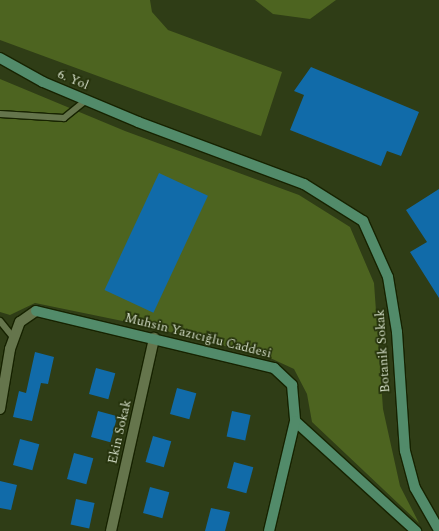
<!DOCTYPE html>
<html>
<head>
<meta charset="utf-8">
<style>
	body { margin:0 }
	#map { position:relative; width:439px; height:531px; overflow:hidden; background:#2f3d16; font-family:Spectral,serif }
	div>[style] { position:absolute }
	.green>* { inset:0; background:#4d6420 }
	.building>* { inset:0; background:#116ba9; transform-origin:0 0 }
	.roads { filter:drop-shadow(1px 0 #172300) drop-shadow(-1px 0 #172300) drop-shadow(0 1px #172300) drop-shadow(0 -1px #172300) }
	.lane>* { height:6px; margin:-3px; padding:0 3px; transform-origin:3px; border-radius:3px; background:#65754c }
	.street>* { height:10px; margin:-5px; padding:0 5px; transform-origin:5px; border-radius:5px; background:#65754c }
	.secondary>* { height:10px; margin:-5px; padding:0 5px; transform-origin:5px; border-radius:5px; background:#528b6a }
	span { translate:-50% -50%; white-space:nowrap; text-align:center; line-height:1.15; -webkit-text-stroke:3.5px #25320b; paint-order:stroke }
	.street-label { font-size:13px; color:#d4dec8 }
</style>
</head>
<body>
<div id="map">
	<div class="green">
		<div style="clip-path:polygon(0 0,150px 0,152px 12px,168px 30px,282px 72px,261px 136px,0 40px)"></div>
		<div style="clip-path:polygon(255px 0,336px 0,310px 19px,273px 14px)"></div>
		<div style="clip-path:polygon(0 79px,125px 131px,299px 195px,350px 227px,374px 283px,383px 409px,400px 486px,419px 523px,312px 422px,307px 394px,294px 369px,268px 357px,142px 325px,35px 303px,10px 315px,0 312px)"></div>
	</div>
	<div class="building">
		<div style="clip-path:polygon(311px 67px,419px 112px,401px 156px,387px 151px,381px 166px,290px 130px,304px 95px,294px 91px)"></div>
		<div style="left:159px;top:173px;width:54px;height:129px;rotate:25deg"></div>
		<div style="clip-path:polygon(439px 189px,439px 298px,410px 252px,427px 242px,406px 210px)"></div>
		<div style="clip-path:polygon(35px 352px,54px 357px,48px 384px,41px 383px,32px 421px,13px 417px,19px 391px,26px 393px)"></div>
		<div style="left:96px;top:368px;width:20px;height:27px;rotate:15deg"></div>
		<div style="left:177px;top:388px;width:20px;height:27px;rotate:15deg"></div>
		<div style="left:98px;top:411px;width:20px;height:27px;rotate:15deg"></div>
		<div style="left:232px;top:411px;width:19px;height:26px;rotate:12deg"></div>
		<div style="left:153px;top:436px;width:19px;height:27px;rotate:16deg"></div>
		<div style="left:20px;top:439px;width:20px;height:27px;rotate:15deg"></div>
		<div style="left:74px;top:453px;width:20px;height:27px;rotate:15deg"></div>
		<div style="left:234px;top:462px;width:20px;height:27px;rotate:15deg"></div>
		<div style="clip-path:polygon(0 481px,17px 485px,11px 510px,0 508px)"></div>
		<div style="left:150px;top:487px;width:20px;height:27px;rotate:15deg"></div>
		<div style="left:76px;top:499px;width:19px;height:26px;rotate:12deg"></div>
		<div style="clip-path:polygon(211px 508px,230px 512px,225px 531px,205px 531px)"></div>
	</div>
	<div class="roads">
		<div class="lane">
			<div style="left:0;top:114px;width:64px;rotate:3.6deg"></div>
			<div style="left:64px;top:118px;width:28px;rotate:-39deg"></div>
			<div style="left:0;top:321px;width:22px;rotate:51deg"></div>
		</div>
		<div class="street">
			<div style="left:0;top:409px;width:61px;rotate:-80.5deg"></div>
			<div style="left:10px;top:349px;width:29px;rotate:-70deg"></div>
			<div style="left:20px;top:322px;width:19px;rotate:-35deg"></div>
			<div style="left:111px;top:531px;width:198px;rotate:-77.4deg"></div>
		</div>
		<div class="secondary">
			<div style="left:0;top:58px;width:49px;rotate:29.2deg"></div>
			<div style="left:43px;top:82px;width:103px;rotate:22.8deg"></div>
			<div style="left:138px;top:122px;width:177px;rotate:20.5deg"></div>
			<div style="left:304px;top:184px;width:70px;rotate:32.1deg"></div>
			<div style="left:363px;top:221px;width:61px;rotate:65.9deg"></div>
			<div style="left:388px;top:277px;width:56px;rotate:80.7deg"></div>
			<div style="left:397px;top:332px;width:119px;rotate:86.2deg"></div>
			<div style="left:405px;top:451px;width:38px;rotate:75deg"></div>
			<div style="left:415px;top:488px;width:48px;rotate:60.3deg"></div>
			<div style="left:36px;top:311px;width:245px;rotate:13.5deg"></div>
			<div style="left:274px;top:368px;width:25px;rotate:43deg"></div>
			<div style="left:292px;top:385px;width:36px;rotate:85deg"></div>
			<div style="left:295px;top:421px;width:164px;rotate:42.3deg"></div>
			<div style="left:269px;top:531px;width:113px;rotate:-76.7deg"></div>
		</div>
	</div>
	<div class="street-label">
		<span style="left:73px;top:80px;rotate:23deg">6. Yol</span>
		<span style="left:198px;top:336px;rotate:14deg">Muhsin Yazıcığlu Caddesi</span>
		<span style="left:383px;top:351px;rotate:-94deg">Botanik Sokak</span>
		<span style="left:120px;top:432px;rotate:-77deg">Ekin Sokak</span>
	</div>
</div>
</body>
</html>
